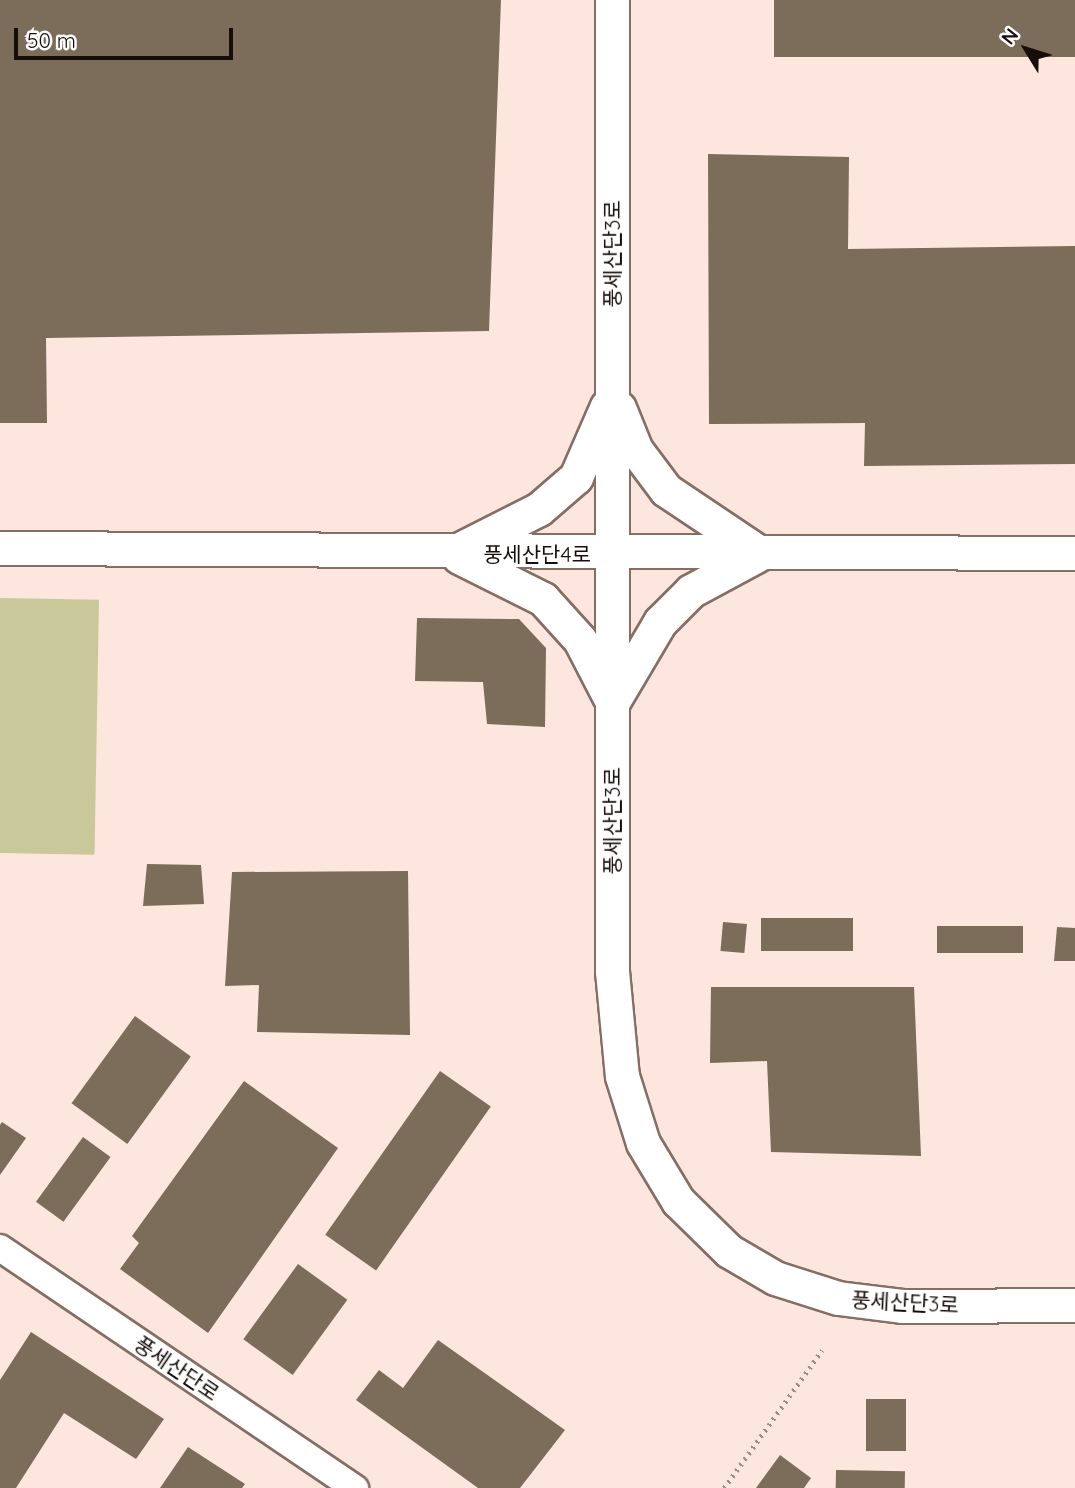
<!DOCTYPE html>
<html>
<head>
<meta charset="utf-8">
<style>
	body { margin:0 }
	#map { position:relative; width:1075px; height:1488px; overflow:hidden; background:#fce6dd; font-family:Quicksand,"Noto Sans KR",sans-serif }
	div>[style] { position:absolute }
	.green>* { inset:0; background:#c9c89a; transform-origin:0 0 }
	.building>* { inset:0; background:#7b6d5a; transform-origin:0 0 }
	.path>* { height:4.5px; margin-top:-2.25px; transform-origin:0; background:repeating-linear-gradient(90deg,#9c8b84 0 2px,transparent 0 7px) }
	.roads { filter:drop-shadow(2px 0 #856e63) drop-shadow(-2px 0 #856e63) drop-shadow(0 2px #856e63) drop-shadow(0 -2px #856e63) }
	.minor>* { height:26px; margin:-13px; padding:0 13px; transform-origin:13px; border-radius:13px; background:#fff }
	.tertiary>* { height:33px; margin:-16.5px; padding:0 16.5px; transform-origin:16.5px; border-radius:16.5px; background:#fff }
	span { translate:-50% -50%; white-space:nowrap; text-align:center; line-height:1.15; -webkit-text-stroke:5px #fff; paint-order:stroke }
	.street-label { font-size:21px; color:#170e0a }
	.north { position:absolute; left:991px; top:14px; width:70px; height:70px; -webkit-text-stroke:5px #fff; paint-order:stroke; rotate:308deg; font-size:19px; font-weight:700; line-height:28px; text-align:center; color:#170e0a }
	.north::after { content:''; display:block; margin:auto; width:24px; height:32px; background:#170e0a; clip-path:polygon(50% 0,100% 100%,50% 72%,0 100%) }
	.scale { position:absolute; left:14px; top:28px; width:219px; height:32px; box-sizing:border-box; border:4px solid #170e0a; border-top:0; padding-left:9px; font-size:21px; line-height:24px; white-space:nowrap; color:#170e0a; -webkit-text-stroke:5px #fff; paint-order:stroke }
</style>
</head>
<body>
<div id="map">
	<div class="green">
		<div style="left:0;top:598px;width:99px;height:255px;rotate:1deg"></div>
	</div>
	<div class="building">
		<div style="clip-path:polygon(0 0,501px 0,489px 331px,46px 338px,47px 423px,0 423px)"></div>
		<div style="left:774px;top:0;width:301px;height:57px"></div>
		<div style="clip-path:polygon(708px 154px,849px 157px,848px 249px,1075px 246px,1075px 464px,864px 466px,865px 423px,709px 424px)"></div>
		<div style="clip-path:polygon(417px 618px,519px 619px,546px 648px,545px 727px,487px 724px,483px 682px,415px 681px)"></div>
		<div style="clip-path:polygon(147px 864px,201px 865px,204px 904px,143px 906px)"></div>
		<div style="clip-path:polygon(408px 871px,410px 1035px,257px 1032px,259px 985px,225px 986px,232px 872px)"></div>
		<div style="left:761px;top:918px;width:92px;height:33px"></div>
		<div style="left:723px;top:922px;width:24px;height:29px;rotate:5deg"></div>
		<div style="left:1023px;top:926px;width:27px;height:86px;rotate:90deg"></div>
		<div style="clip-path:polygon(1057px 927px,1075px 928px,1075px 961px,1054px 961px)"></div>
		<div style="clip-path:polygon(711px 987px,914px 987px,921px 1156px,771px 1152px,767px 1061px,710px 1063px)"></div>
		<div style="left:135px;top:1016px;width:69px;height:108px;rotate:36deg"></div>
		<div style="left:440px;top:1071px;width:62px;height:200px;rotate:35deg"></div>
		<div style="clip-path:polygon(244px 1081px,338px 1148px,208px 1333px,120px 1269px,139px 1243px,132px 1236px)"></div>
		<div style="clip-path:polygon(2px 1122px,26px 1138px,0 1175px,0 1125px)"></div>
		<div style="left:83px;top:1137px;width:34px;height:80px;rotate:36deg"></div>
		<div style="left:298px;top:1264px;width:61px;height:93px;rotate:36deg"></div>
		<div style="clip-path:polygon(31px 1332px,164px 1419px,136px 1459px,64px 1413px,16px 1488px,0 1488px,0 1380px)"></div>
		<div style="clip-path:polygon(438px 1340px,565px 1430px,520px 1488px,478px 1488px,356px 1400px,379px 1370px,403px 1388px)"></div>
		<div style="left:866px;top:1399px;width:40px;height:52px"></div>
		<div style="clip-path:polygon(188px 1447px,245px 1484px,242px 1488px,160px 1488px)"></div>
		<div style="clip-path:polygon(780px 1455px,811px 1478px,804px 1488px,756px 1488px)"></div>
		<div style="left:836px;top:1470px;width:69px;height:18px;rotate:1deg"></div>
	</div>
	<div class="path">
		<div style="left:724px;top:1488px;width:169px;rotate:-54.6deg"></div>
	</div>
	<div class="roads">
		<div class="minor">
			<div style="left:0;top:1248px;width:429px;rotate:34.1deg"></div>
		</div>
		<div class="tertiary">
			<div style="left:612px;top:0;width:971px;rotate:90deg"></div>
			<div style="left:612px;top:971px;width:105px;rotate:84.6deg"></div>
			<div style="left:622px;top:1076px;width:70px;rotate:72.6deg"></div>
			<div style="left:643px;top:1143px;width:68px;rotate:58.9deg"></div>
			<div style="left:678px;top:1201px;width:71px;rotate:44.4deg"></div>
			<div style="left:729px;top:1251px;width:53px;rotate:30.4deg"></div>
			<div style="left:775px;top:1278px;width:66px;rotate:17.6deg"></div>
			<div style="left:838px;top:1298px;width:64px;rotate:7.1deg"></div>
			<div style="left:902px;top:1306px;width:173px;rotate:-0.3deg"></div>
			<div style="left:619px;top:408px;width:45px;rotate:68deg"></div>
			<div style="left:636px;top:450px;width:50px;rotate:53.1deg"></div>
			<div style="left:666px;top:490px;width:113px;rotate:33.8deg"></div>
			<div style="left:0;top:548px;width:1075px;rotate:0.27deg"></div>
			<div style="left:456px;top:551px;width:93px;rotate:-26.8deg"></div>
			<div style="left:539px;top:509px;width:49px;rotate:-40.9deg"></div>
			<div style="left:576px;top:477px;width:77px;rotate:-66.4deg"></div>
			<div style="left:459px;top:557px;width:94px;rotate:26.6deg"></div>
			<div style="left:543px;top:599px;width:55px;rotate:47.9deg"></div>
			<div style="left:580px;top:640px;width:63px;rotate:62.6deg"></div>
			<div style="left:614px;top:700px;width:91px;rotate:-59.5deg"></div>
			<div style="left:660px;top:622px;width:44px;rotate:-45deg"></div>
			<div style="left:691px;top:591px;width:74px;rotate:-28.3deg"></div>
		</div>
	</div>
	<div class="street-label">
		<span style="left:612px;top:254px;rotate:-90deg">풍세산단3로</span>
		<span style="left:537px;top:554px">풍세산단4로</span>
		<span style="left:612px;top:821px;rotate:-90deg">풍세산단3로</span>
		<span style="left:905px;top:1302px;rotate:3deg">풍세산단3로</span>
		<span style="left:177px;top:1368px;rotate:34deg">풍세산단로</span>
	</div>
	<div class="north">N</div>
	<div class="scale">50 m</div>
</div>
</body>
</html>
